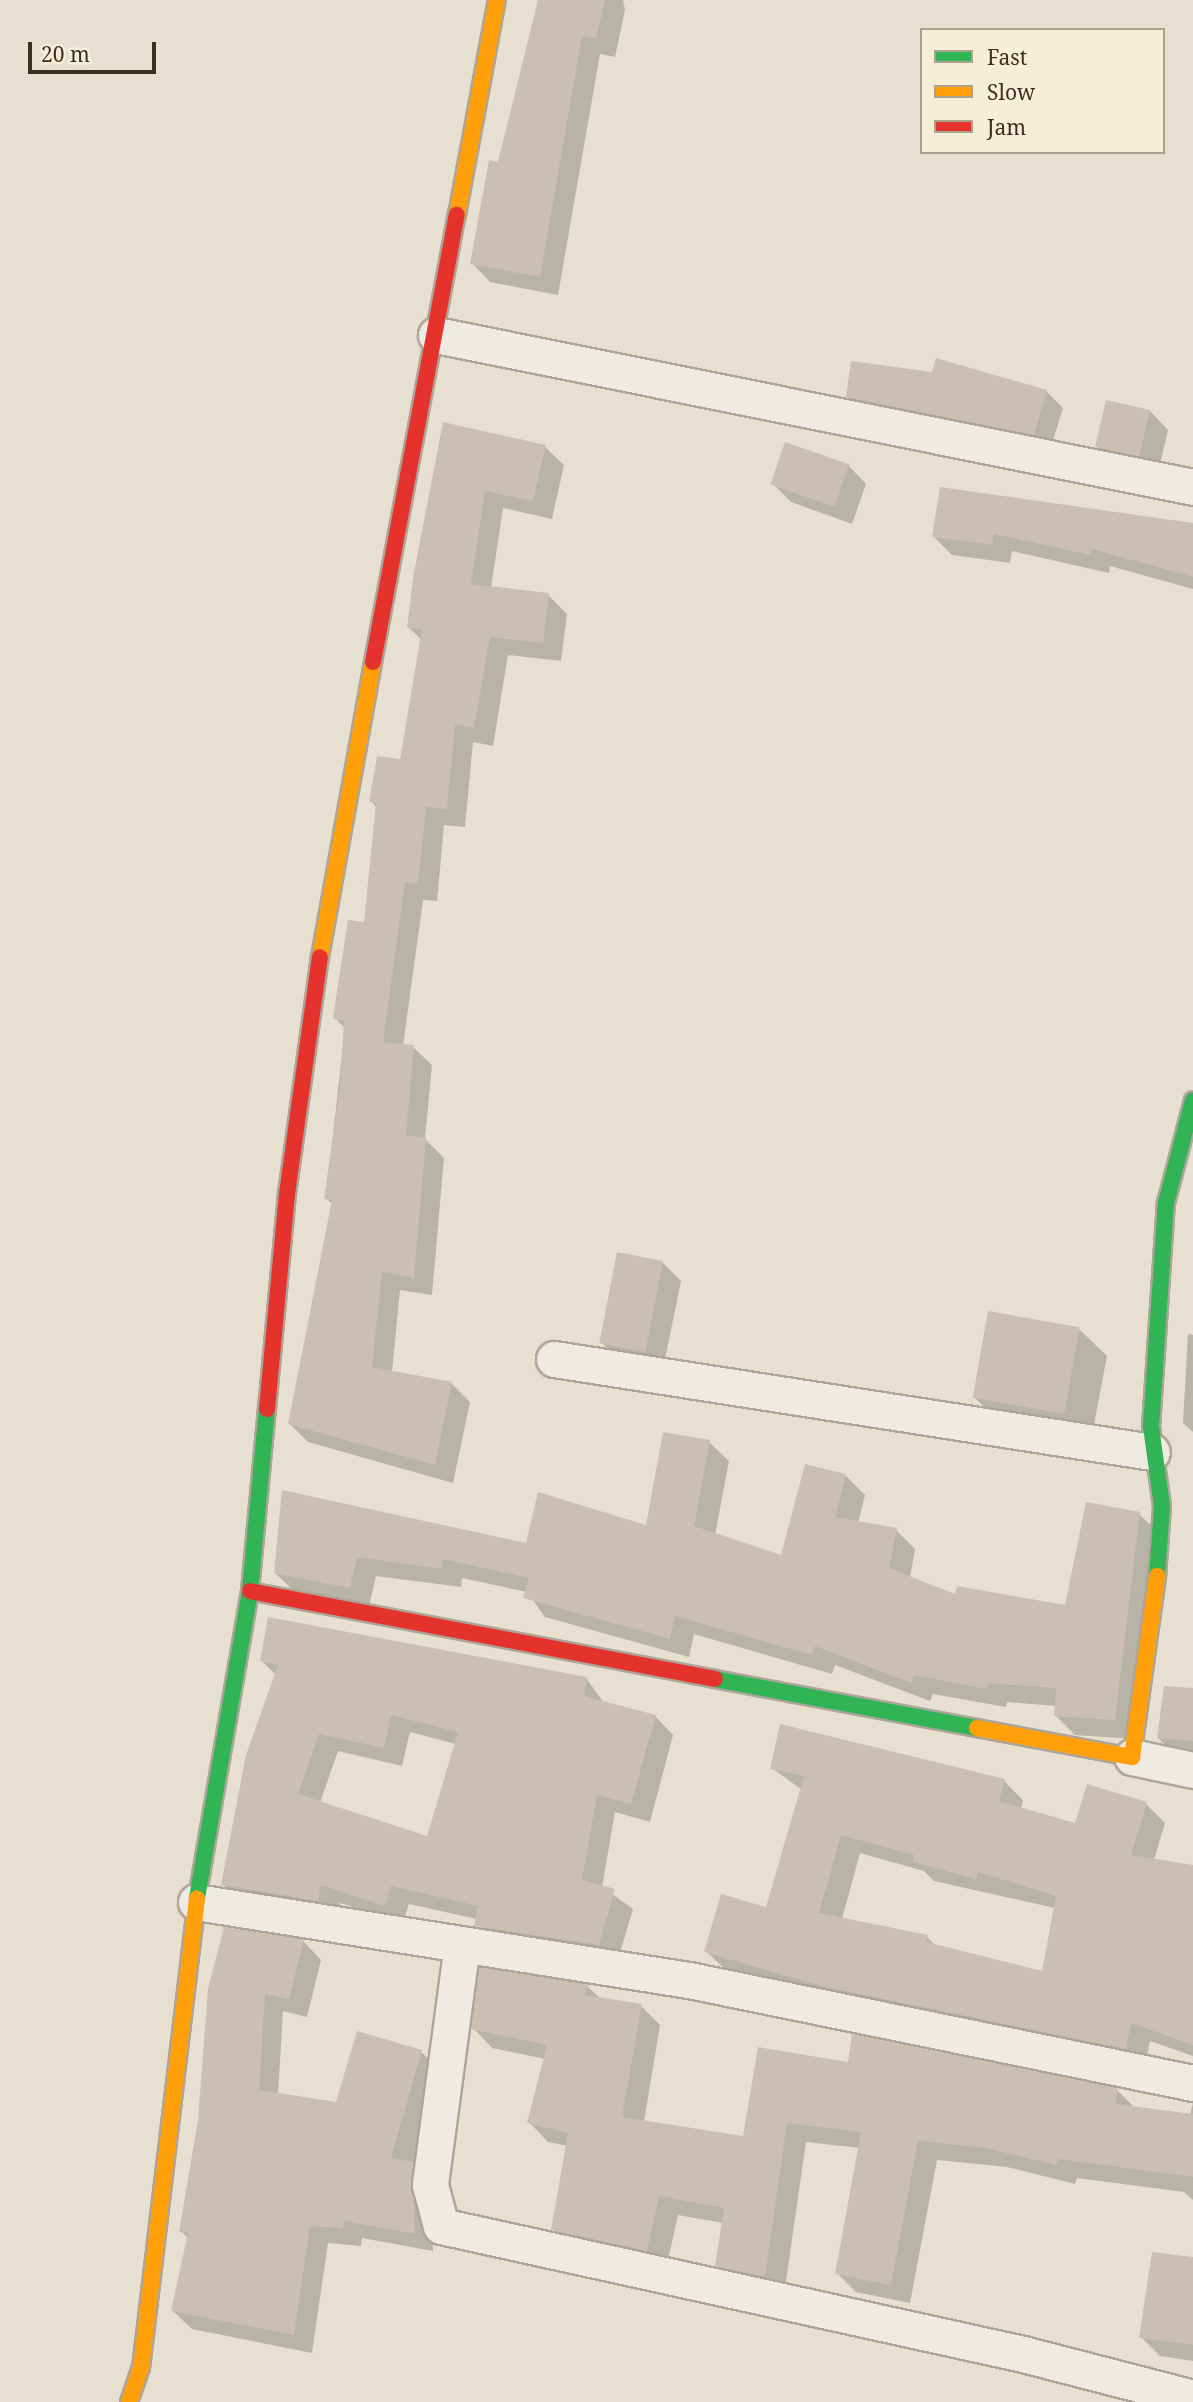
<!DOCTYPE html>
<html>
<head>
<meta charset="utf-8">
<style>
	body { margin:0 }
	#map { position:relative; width:1193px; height:2402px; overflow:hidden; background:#e7e0d1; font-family:"Noto Serif",serif }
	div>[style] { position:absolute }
	.shadow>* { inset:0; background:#0003 }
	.building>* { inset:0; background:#cbbfb2; transform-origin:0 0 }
	.roads { filter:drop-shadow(2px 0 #ada599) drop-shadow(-2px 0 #ada599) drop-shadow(0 2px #ada599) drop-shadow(0 -2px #ada599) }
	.street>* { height:35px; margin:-17.5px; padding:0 17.5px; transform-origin:17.5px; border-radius:17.5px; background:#efebe3 }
	.fast>* { height:16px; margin:-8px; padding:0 8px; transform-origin:8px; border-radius:8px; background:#30b455 }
	.slow>* { height:16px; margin:-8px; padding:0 8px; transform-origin:8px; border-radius:8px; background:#ff9f0a }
	.jam>* { height:16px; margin:-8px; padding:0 8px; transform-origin:8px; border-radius:8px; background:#e5322d }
	span { translate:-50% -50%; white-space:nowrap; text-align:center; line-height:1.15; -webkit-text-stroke:7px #f7eed8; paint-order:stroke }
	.legend { position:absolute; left:920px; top:28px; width:245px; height:126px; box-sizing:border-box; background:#f7eed8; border:2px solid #ada18e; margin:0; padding:9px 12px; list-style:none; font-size:21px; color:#3d2e20 }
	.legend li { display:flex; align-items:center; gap:14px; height:35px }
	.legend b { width:35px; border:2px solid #ada18e }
	.scale { position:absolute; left:28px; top:42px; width:128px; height:32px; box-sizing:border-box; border:4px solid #3d2e20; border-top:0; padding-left:9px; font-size:21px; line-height:24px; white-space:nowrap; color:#3d2e20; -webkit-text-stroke:5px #f7eed8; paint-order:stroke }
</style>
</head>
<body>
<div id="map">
	<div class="shadow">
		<div style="clip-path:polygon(540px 0,623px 0,625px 10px,615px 57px,600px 54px,558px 295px,490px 282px,472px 263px)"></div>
		<div style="clip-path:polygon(1046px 391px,1063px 408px,1050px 450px,864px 413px,848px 396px)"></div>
		<div style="clip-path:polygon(1150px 411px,1168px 430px,1158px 473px,1116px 465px,1097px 446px)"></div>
		<div style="clip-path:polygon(445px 424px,545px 447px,564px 465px,552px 519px,503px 508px,491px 588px,548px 595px,567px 614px,561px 661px,508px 655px,493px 746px,473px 742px,465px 827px,444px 825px,437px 901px,423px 900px,403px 1046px,413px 1047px,432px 1065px,425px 1139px,444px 1158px,432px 1295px,400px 1290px,392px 1372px,451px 1383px,470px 1402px,453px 1483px,308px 1442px,289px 1423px,332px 1204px,326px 1198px,345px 1028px,335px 1018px,366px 924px,377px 808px,371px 801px,402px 760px,422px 640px,408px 627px)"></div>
		<div style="clip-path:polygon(848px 465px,866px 484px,852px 524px,791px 502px,772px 483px)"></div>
		<div style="clip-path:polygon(941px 489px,1193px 528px,1193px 589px,1110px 566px,1109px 573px,1012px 551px,1010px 563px,952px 555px,933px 536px)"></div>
		<div style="clip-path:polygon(662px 1262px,681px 1281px,663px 1369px,620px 1361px,601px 1342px)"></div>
		<div style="clip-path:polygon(1079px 1329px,1107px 1356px,1091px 1440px,1001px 1424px,974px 1397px)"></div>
		<div style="clip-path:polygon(1188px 1334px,1193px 1335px,1193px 1432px,1183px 1423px)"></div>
		<div style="clip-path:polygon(709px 1442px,729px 1461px,715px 1535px,783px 1558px,845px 1475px,865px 1495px,858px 1523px,896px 1530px,915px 1549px,910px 1578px,957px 1596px,1067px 1607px,1139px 1514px,1159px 1533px,1134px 1739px,1075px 1735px,1055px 1715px,1056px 1706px,1007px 1702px,1006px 1707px,933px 1694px,930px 1701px,835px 1665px,832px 1674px,694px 1634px,689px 1657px,545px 1617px,527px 1592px,462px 1578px,461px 1587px,376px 1576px,369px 1606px,295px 1592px,275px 1573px,284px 1492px,527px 1545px,648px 1527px)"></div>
		<div style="clip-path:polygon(evenodd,262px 1661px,586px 1678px,604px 1703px,655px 1716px,673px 1735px,650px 1822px,615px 1812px,602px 1887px,633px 1909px,617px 1963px,494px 1944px,477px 1919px,409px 1904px,403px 1923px,340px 1903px,337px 1919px,242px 1903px,223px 1884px,276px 1675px,262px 1661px,410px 1732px,456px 1744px,428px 1838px,320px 1803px,338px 1751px,402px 1766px,410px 1732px)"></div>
		<div style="clip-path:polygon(1193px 1690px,1193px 1757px,1177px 1756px,1158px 1738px)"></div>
		<div style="clip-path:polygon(evenodd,772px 1768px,1004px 1781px,1023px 1800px,1021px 1809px,1076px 1826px,1146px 1804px,1165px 1823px,1154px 1860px,1193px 1867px,1193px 2056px,1150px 2041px,1145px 2067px,726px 1970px,706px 1951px,767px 1909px,802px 1790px,772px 1768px,860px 1853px,924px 1871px,934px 1881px,1055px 1908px,1043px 1973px,937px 1947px,927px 1937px,842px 1919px,860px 1853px)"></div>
		<div style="clip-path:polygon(303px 1941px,321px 1960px,307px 2017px,283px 2011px,278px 2095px,337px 2104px,421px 2052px,440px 2070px,413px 2164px,431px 2182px,433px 2251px,362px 2238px,361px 2246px,328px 2243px,312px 2353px,192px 2329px,173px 2311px,188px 2238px,181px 2231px,199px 2120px,209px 1990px)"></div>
		<div style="clip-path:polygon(587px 1986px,601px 1999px,641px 2006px,660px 2025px,644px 2122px,744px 2138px,850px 2064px,1117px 2090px,1136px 2109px,1190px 2115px,1193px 2103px,1193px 2200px,1184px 2192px,1077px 2178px,1075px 2184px,1007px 2167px,937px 2160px,910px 2303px,856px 2292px,837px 2273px,860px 2148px,806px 2142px,784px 2295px,736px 2284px,717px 2265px,723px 2223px,678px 2215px,666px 2269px,572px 2248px,553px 2229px,568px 2146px,548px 2142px,529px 2122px,545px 2059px,492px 2048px,473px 2028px)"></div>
		<div style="clip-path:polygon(1193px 2259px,1193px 2361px,1160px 2356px,1141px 2337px)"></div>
	</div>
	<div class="building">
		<div style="clip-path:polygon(538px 0,605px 0,596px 39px,582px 36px,540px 277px,470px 264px,489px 160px,498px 162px)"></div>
		<div style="clip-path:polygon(936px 358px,1047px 390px,1034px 435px,846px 397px,851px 361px,932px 372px)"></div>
		<div style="left:1106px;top:400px;width:45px;height:48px;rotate:13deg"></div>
		<div style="clip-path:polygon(443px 422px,546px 445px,533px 501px,485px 491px,471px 584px,549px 593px,543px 643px,490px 637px,474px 728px,455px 725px,447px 809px,426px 807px,418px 884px,405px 882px,383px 1042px,414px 1045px,406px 1135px,426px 1138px,414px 1278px,382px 1272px,372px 1367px,452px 1382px,435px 1465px,288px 1424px,332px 1200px,324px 1199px,340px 1087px,344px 1021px,333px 1019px,339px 978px,348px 920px,364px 922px,376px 803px,369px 802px,377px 756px,400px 759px,422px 629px,407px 628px,413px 578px)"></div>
		<div style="left:785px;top:442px;width:68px;height:45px;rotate:19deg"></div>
		<div style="clip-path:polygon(940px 487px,1193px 523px,1193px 577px,1092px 549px,1090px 555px,994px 534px,992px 545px,932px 537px)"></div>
		<div style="left:617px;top:1252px;width:47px;height:93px;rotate:11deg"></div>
		<div style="left:988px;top:1311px;width:93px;height:88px;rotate:10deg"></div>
		<div style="clip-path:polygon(663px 1432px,710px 1440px,694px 1526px,781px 1555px,805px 1464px,846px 1474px,835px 1517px,897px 1528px,889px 1568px,955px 1594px,957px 1586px,1065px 1605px,1086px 1502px,1140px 1512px,1115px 1720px,1054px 1716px,1056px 1688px,988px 1683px,987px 1689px,914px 1675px,911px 1683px,815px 1646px,812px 1655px,675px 1616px,670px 1639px,523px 1598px,529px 1578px,443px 1559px,442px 1569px,357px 1557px,350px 1588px,274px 1573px,282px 1490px,526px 1543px,538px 1492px,646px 1525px)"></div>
		<div style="clip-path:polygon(evenodd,268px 1617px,587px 1677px,584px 1696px,656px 1715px,631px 1804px,597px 1795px,582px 1880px,615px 1889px,599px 1945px,474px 1926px,478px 1906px,391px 1886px,385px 1906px,321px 1885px,318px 1901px,221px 1885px,246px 1755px,278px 1665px,260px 1661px,268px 1617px,391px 1715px,458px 1732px,427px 1836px,298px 1794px,319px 1734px,384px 1748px,391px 1715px)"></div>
		<div style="clip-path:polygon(1164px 1686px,1193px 1688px,1193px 1741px,1157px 1738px)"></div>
		<div style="clip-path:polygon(evenodd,780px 1724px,1005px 1779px,999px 1801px,1075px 1823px,1087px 1784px,1147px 1802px,1131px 1855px,1193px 1865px,1193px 2045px,1131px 2023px,1126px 2049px,825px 1987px,704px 1952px,721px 1894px,766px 1907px,804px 1776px,770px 1769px,780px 1724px,841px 1835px,914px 1855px,913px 1862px,976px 1879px,978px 1872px,1056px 1896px,1042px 1971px,926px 1942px,928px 1935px,819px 1913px,841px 1835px)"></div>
		<div style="clip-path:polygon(224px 1927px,304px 1939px,289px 1999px,265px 1994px,259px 2090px,336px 2102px,357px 2031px,422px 2050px,391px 2158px,413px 2162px,415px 2234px,344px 2221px,343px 2228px,310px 2226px,294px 2335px,171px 2311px,188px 2233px,179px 2232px,198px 2120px,208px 1989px)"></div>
		<div style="clip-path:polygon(479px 1967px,588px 1984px,585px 1995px,642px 2004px,622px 2117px,743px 2136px,758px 2047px,848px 2062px,852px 2034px,1118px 2088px,1115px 2104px,1193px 2114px,1193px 2177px,1058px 2159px,1056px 2165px,986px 2148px,918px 2141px,891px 2285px,835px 2274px,861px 2132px,787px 2123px,765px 2277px,715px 2266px,724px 2208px,659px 2196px,647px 2251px,551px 2230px,568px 2133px,527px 2123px,547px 2045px,471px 2029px)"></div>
		<div style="clip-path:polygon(1152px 2252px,1193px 2257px,1193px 2345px,1139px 2338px)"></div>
	</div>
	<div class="roads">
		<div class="street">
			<div style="left:436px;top:335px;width:772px;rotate:11.35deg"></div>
			<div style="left:554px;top:1359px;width:605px;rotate:8.84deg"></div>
			<div style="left:1132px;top:1757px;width:62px;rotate:12deg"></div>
			<div style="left:196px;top:1902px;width:499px;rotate:9deg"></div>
			<div style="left:689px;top:1980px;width:514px;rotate:11.55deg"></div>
			<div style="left:462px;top:1944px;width:243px;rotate:97.6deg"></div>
			<div style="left:430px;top:2185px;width:42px;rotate:75deg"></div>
			<div style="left:441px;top:2226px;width:596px;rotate:12.4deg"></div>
			<div style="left:1023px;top:2354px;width:176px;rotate:14.5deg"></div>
		</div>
		<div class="fast">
			<div style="left:1157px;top:1576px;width:70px;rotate:-85.9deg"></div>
			<div style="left:1162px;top:1506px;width:80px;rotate:-97.9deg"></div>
			<div style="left:1151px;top:1427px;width:225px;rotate:-86.2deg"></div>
			<div style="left:1166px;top:1203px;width:106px;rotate:-75.3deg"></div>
			<div style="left:715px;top:1679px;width:267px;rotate:10.6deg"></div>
			<div style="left:197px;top:1898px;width:312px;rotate:-80.2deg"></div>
			<div style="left:250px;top:1591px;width:183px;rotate:-84.7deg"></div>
		</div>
		<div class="slow">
			<div style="left:457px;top:215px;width:219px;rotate:-79.5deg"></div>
			<div style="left:320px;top:957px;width:300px;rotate:-79.8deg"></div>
			<div style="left:977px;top:1728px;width:158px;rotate:10.6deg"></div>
			<div style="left:1132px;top:1757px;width:183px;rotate:-82.1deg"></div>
			<div style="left:129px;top:2402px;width:36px;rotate:-71deg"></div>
			<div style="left:141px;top:2368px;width:473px;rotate:-83.2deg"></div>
		</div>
		<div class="jam">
			<div style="left:373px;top:662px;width:455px;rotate:-79.4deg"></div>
			<div style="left:267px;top:1409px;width:216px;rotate:-84.7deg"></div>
			<div style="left:287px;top:1194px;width:239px;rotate:-82.1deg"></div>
			<div style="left:250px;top:1591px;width:473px;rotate:10.7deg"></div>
		</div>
	</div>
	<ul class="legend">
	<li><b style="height:9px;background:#30b455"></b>Fast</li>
	<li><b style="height:9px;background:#ff9f0a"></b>Slow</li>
	<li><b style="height:9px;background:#e5322d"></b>Jam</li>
	</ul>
	<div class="scale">20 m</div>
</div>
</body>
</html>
